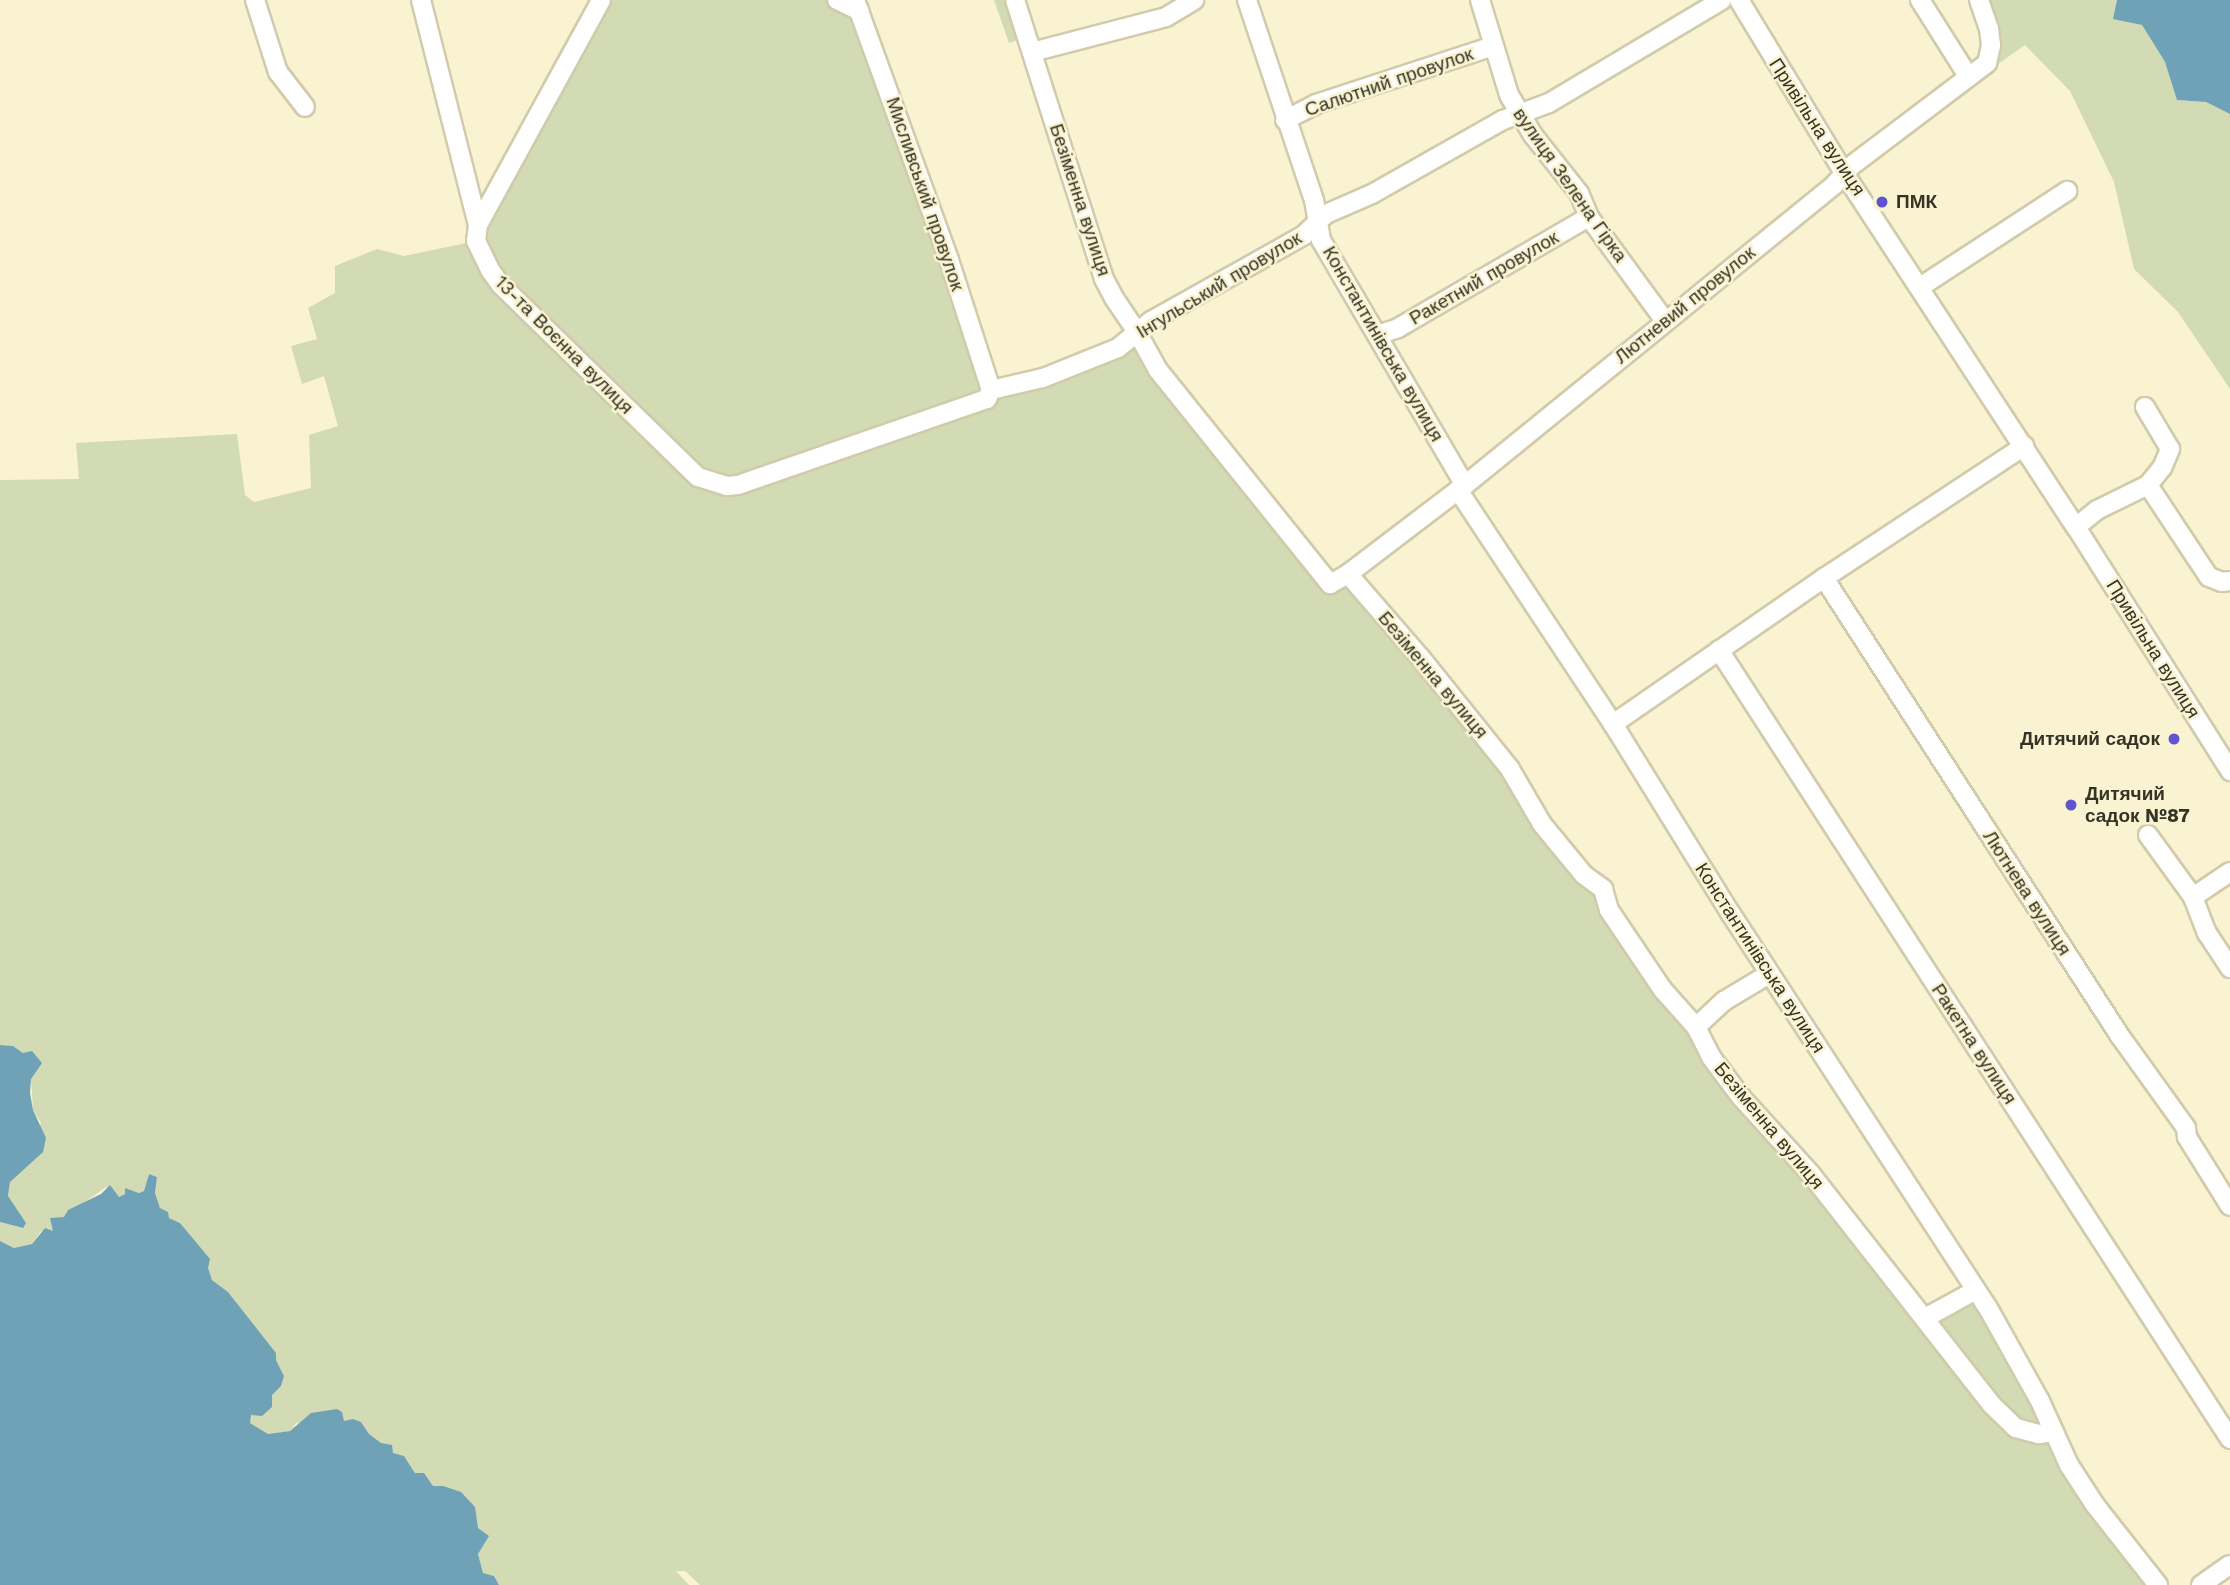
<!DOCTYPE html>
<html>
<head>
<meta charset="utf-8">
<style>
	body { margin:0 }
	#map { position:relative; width:2230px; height:1585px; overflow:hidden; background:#faf3d2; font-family:"Work Sans",sans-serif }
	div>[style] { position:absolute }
	.green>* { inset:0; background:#d2dbb3 }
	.water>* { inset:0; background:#6fa2b7 }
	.roads { filter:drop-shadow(2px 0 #d1cbab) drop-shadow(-2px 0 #d1cbab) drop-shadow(0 2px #d1cbab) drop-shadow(0 -2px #d1cbab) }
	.minor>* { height:18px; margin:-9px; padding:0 9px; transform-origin:9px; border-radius:9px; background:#fff }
	.dots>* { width:19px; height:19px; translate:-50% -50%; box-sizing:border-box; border:4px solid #faf3d2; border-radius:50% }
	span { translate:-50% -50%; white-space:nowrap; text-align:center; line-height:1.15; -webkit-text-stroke:5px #faf3d2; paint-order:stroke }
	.street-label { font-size:19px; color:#353326 }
	.poi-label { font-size:19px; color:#353326; font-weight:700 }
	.left { translate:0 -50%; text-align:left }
	.right { translate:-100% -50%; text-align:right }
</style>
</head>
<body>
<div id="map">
	<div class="green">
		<div style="clip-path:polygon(605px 0,831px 0,861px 23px,992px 400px,1037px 386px,1131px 346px,1140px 351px,1342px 584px,1354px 585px,1509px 770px,1540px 826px,1989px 1406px,2052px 1436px,2152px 1585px,700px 1585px,685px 1571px,676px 1571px,689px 1585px,499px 1585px,494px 1576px,483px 1573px,478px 1554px,484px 1540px,478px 1529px,415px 1473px,404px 1456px,393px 1454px,369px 1434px,361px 1422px,296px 1423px,290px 1431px,268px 1434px,250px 1423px,250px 1415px,272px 1395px,284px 1376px,276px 1360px,276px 1353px,228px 1292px,212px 1280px,201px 1250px,180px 1223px,169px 1218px,160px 1208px,155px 1193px,157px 1177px,149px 1174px,144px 1191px,139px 1193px,125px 1188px,125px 1194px,119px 1197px,106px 1187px,64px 1217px,53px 1232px,41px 1231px,32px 1244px,14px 1248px,0 1241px,0 1222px,22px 1228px,8px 1196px,10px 1182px,41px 1123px,33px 1110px,31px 1079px,23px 1053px,13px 1046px,0 1045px,0 480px,79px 479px,76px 443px,237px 434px,245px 495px,254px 502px,311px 488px,309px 435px,338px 426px,324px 376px,302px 384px,291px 346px,317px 339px,308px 308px,335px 293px,335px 266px,377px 249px,404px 256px,476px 241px)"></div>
		<div style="clip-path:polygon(994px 0,1025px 0,1035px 34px,1009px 43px)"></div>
		<div style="clip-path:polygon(1975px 0,2117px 0,2114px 18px,2142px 25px,2165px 62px,2178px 100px,2206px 102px,2230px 114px,2230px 389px,2178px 312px,2134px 269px,2114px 182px,2070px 91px,2025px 45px,1991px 69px)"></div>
		<div style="clip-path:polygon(1972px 1298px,2037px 1403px,2044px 1429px,2017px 1426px,1934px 1317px)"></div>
	</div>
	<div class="water">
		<div style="clip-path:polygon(2117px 0,2230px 0,2230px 114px,2206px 102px,2177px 100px,2165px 62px,2142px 25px,2113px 19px)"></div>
		<div style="clip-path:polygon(0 1045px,13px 1046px,23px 1053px,32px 1051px,42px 1063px,31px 1079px,30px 1093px,33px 1110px,46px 1138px,43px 1152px,10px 1182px,8px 1196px,26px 1223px,23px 1228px,0 1222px)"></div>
		<div style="clip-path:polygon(149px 1174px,157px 1177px,155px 1193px,160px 1208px,168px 1212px,169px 1218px,180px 1223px,210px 1259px,208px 1268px,212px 1280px,228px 1292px,276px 1353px,276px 1360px,284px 1376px,281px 1386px,272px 1395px,272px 1407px,262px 1416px,251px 1415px,250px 1423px,268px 1434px,290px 1431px,311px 1413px,337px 1409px,342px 1412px,344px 1421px,353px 1419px,361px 1422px,369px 1434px,381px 1443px,392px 1445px,393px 1453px,404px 1456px,415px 1473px,424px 1473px,433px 1486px,443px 1486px,461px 1492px,475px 1507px,478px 1528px,489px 1536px,478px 1554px,483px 1573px,494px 1576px,499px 1585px,0 1585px,0 1241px,14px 1248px,32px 1244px,45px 1228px,53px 1231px,50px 1218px,64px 1217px,68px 1210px,101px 1194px,110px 1185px,119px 1197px,125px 1194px,125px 1188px,139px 1193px,144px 1191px)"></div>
	</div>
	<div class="roads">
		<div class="minor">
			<div style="left:255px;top:0;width:76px;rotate:72.3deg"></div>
			<div style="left:278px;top:72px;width:44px;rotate:52.4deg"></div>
			<div style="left:421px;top:0;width:232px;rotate:75.8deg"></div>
			<div style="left:478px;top:225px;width:16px;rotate:97deg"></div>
			<div style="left:476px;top:241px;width:32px;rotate:64deg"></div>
			<div style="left:490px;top:270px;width:19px;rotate:54deg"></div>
			<div style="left:501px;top:285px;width:275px;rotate:44.3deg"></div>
			<div style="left:698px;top:477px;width:30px;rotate:17deg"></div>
			<div style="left:727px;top:486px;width:11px;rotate:-5deg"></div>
			<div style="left:738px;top:485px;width:263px;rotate:-19.1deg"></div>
			<div style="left:987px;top:399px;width:10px;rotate:-66deg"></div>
			<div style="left:837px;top:0;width:25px;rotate:26deg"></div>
			<div style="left:855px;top:0;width:276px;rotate:70.1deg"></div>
			<div style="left:949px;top:260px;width:137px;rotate:72.1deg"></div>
			<div style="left:1015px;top:0;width:293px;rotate:72.3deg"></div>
			<div style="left:1104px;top:279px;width:21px;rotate:62deg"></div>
			<div style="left:1114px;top:298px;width:41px;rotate:55.9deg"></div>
			<div style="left:1137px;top:332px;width:43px;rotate:61.1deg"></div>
			<div style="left:1158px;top:370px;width:275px;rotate:51.2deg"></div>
			<div style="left:1330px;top:584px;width:21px;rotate:-29deg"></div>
			<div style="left:1348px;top:574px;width:147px;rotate:-37.3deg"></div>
			<div style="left:1465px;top:485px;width:476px;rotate:-39.1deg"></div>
			<div style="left:1834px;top:185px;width:25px;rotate:-48deg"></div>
			<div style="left:1851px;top:166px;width:171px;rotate:-37.1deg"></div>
			<div style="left:1987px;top:63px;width:18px;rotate:-77deg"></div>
			<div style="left:1991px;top:45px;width:16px;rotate:-97deg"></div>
			<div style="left:1989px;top:29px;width:31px;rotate:-109deg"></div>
			<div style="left:1247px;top:0;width:211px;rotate:71.5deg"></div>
			<div style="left:1314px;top:200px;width:41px;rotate:80.1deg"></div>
			<div style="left:1321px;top:240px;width:284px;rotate:59.6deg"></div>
			<div style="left:1480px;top:0;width:99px;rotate:73deg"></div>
			<div style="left:1509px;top:95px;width:47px;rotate:59deg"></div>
			<div style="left:1533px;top:135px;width:74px;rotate:51.6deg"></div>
			<div style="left:1579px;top:193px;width:26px;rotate:67deg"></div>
			<div style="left:1589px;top:217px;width:129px;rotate:53.8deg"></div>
			<div style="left:1739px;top:0;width:202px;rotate:58.7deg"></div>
			<div style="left:1844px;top:173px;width:423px;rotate:56.8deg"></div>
			<div style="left:2076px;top:527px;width:289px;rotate:57.7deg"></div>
			<div style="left:1920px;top:0;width:90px;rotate:57.7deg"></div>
			<div style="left:1032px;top:52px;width:138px;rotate:-14.6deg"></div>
			<div style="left:1166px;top:17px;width:33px;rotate:-31deg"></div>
			<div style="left:1285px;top:120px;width:35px;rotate:-27deg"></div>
			<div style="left:1316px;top:104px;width:186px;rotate:-18.1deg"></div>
			<div style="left:478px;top:225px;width:256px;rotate:-61.3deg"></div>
			<div style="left:1920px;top:287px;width:176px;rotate:-33.1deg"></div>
			<div style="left:1377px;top:335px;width:22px;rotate:-18deg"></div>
			<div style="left:1398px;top:328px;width:221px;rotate:-30.2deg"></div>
			<div style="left:991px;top:390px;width:53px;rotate:-13deg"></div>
			<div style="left:1043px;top:378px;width:81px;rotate:-21.8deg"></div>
			<div style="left:1118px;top:348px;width:43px;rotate:-39.3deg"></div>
			<div style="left:1151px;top:321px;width:176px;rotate:-29.3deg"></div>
			<div style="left:1304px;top:235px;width:30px;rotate:-44deg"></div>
			<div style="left:1326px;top:214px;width:50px;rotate:-23.5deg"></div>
			<div style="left:1372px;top:194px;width:150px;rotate:-29.5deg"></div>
			<div style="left:1503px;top:120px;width:49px;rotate:-20.3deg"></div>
			<div style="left:1549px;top:103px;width:201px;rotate:-30.8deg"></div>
			<div style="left:2148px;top:485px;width:110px;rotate:56.5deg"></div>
			<div style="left:2209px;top:577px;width:14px;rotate:21deg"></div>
			<div style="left:2222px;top:582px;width:8px;rotate:-7deg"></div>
			<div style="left:1458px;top:490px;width:281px;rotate:56.5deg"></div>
			<div style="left:1613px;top:724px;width:224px;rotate:58.2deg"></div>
			<div style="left:1731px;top:914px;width:470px;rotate:56.9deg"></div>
			<div style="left:1988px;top:1308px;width:107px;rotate:60.8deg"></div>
			<div style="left:2040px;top:1401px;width:70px;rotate:65.6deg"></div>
			<div style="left:2069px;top:1465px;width:48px;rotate:57deg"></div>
			<div style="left:2095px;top:1505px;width:102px;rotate:51.8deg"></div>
			<div style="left:2076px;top:527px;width:27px;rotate:-39deg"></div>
			<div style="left:2097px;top:510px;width:57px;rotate:-26.1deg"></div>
			<div style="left:2148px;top:485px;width:22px;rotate:-51deg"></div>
			<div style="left:2162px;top:468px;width:21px;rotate:-67deg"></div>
			<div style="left:2170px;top:449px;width:49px;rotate:-120.8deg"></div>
			<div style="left:1348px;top:574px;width:110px;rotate:49.1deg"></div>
			<div style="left:1420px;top:657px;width:144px;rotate:51.2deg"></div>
			<div style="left:1510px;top:769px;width:64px;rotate:59.8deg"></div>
			<div style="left:1542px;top:824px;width:66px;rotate:50.5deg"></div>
			<div style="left:1584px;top:875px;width:24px;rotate:36deg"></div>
			<div style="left:1603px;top:889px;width:22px;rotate:74deg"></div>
			<div style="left:1609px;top:910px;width:97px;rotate:56deg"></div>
			<div style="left:1663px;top:990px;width:50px;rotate:48.3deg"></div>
			<div style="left:1696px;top:1027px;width:34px;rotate:63deg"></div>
			<div style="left:1711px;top:1057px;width:50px;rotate:53.1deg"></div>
			<div style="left:1741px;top:1097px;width:103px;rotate:47.8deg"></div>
			<div style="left:1810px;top:1173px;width:295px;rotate:51.9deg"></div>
			<div style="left:1992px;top:1405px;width:33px;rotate:44deg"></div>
			<div style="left:2016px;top:1428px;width:24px;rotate:15deg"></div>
			<div style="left:2039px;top:1434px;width:15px;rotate:-8deg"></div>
			<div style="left:1824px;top:578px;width:545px;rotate:57.13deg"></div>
			<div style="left:2120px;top:1036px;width:113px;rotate:54.3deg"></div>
			<div style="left:2186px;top:1128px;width:9px;rotate:84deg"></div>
			<div style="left:2187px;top:1137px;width:81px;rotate:58.1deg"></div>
			<div style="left:1719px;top:650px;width:940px;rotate:57.07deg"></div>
			<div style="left:1613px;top:724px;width:257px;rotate:-34.7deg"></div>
			<div style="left:1824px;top:578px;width:240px;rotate:-33.4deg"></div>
			<div style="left:2148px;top:835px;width:77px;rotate:54deg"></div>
			<div style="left:2230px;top:872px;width:45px;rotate:146deg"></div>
			<div style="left:2193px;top:897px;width:39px;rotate:69deg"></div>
			<div style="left:2207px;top:933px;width:42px;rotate:56.7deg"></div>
			<div style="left:1696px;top:1027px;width:38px;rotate:-43deg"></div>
			<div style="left:1724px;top:1001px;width:52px;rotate:-31deg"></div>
			<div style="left:1925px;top:1318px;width:58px;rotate:-28.8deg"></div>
			<div style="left:2201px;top:1585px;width:35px;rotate:-35deg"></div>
		</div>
	</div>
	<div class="dots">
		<div style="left:1882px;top:202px;background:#6055ce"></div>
		<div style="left:2174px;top:739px;background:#6055ce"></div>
		<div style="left:2071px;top:805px;background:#6055ce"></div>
	</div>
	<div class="street-label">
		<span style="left:1389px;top:82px;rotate:-19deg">Салютний провулок</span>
		<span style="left:1817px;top:127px;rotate:57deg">Привільна вулиця</span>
		<span style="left:1570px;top:185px;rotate:55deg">вулиця Зелена Гірка</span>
		<span style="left:925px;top:194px;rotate:71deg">Мисливський провулок</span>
		<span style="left:1080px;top:200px;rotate:72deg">Безіменна вулиця</span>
		<span style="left:1484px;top:278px;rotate:-30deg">Ракетний провулок</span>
		<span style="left:1219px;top:285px;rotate:-31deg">Інгульський провулок</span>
		<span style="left:1685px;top:305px;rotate:-39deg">Лютневий провулок</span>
		<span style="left:1383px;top:344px;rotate:60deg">Константинівська вулиця</span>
		<span style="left:564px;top:345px;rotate:45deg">13-та Воєнна вулиця</span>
		<span style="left:2153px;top:649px;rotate:58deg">Привільна вулиця</span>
		<span style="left:1433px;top:675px;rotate:50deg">Безіменна вулиця</span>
		<span style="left:2027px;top:893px;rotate:57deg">Лютнева вулиця</span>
		<span style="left:1760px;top:958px;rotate:57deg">Константинівська вулиця</span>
		<span style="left:1974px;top:1044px;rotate:57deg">Ракетна вулиця</span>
		<span style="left:1769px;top:1126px;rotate:50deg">Безіменна вулиця</span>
	</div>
	<div class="poi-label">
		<span class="left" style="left:1896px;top:202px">ПМК</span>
		<span class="right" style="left:2160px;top:739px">Дитячий садок</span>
		<span class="left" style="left:2085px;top:805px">Дитячий<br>садок №87</span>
	</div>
</div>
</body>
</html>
